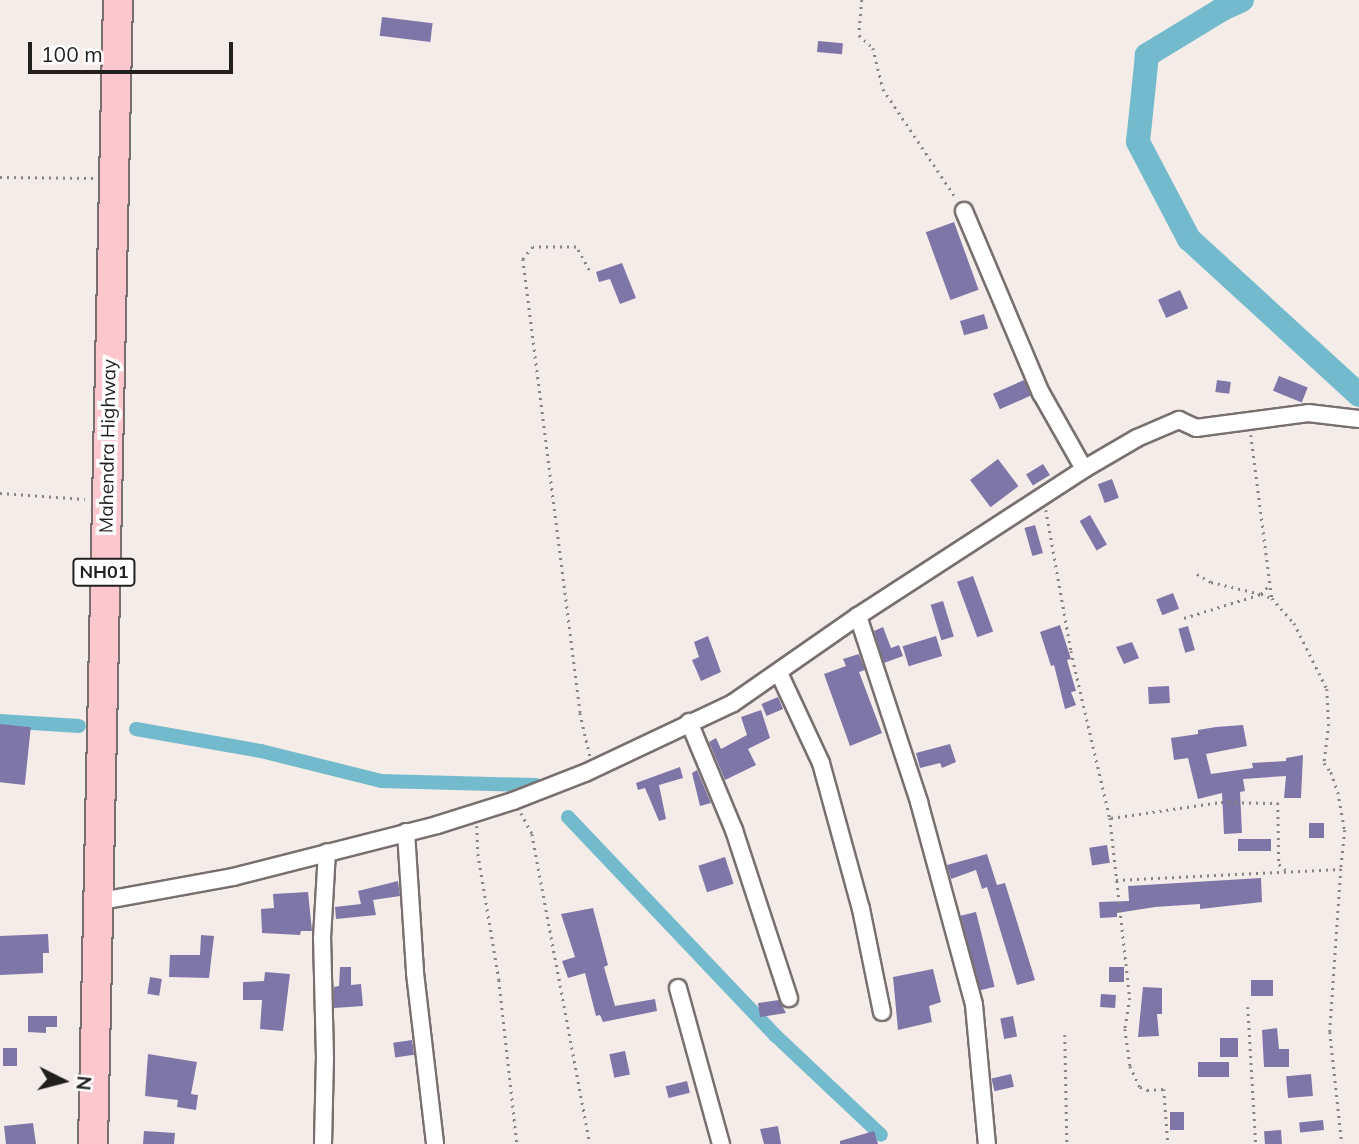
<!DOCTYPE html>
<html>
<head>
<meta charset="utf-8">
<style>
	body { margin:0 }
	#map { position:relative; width:1359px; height:1144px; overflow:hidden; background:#f3ece9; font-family:Mulish,sans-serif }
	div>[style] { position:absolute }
	.canal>* { height:14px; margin:-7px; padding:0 7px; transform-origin:7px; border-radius:7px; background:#74bacd }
	.river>* { height:24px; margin:-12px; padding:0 12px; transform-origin:12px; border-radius:12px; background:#74bacd }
	.building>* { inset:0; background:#7f76a8; transform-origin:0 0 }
	.path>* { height:2.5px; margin-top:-1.25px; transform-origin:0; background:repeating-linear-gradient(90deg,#888482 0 2px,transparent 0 7px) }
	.roads { filter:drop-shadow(2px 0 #77706e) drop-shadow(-2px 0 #77706e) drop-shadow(0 2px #77706e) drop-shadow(0 -2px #77706e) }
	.street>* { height:16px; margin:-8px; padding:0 8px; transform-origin:8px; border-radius:8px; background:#fff }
	.highway>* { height:28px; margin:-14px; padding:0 14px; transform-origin:14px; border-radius:14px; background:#fcc7cd }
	span { translate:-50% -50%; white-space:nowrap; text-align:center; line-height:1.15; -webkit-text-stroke:7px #fff; paint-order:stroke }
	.shield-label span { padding:2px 5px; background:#fff; border:2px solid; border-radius:5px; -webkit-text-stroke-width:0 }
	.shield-label { font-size:18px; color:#22201f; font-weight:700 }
	.street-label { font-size:19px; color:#22201f }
	.north { position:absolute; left:28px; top:1046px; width:70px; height:70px; -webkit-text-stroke:5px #fff; paint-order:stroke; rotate:96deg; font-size:19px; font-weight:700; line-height:28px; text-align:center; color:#22201f }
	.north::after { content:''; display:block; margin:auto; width:24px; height:32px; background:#22201f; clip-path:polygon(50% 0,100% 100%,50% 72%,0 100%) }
	.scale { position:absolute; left:28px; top:42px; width:205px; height:32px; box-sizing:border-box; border:4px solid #22201f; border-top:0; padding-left:9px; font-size:21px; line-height:24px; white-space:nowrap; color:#22201f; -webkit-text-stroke:5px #fff; paint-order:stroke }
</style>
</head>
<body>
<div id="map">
	<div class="canal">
		<div style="left:0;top:721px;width:79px;rotate:3.6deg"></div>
		<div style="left:136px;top:729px;width:127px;rotate:10deg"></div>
		<div style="left:261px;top:751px;width:124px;rotate:14deg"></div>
		<div style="left:381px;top:781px;width:155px;rotate:1.5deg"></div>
		<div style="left:568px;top:817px;width:302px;rotate:46.5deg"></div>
		<div style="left:776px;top:1036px;width:144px;rotate:43.3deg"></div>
	</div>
	<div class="river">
		<div style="left:1242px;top:0;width:23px;rotate:155deg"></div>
		<div style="left:1221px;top:10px;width:87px;rotate:148.7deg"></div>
		<div style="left:1147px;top:55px;width:87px;rotate:95.9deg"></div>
		<div style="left:1138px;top:142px;width:110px;rotate:62.3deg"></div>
		<div style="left:1189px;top:239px;width:231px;rotate:42.5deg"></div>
	</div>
	<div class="building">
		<div style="left:382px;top:17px;width:51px;height:19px;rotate:7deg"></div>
		<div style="left:818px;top:41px;width:25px;height:11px;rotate:5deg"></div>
		<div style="left:954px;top:222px;width:72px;height:30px;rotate:70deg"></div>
		<div style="clip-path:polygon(622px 263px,636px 298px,620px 304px,610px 279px,599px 282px,596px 272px)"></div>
		<div style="left:1180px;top:290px;width:20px;height:24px;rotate:66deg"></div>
		<div style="left:984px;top:314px;width:15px;height:25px;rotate:74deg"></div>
		<div style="left:1279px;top:376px;width:31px;height:16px;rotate:22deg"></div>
		<div style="left:1024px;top:380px;width:17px;height:34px;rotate:66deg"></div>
		<div style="left:1217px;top:380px;width:14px;height:12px;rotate:8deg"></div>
		<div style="left:998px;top:459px;width:34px;height:35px;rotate:53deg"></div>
		<div style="left:1043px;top:464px;width:13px;height:20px;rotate:58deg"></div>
		<div style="left:1112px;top:479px;width:20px;height:15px;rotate:70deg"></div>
		<div style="left:1090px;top:515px;width:34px;height:12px;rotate:60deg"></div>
		<div style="left:1035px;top:525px;width:29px;height:11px;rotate:74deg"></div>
		<div style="left:973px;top:576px;width:59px;height:17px;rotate:70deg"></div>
		<div style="left:1173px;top:593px;width:17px;height:18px;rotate:69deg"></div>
		<div style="left:943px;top:601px;width:37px;height:13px;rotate:73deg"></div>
		<div style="clip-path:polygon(1060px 625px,1071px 659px,1067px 660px,1076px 691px,1071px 692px,1076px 705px,1065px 709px,1054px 665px,1051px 666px,1040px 632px)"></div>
		<div style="left:1188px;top:626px;width:25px;height:10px;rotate:74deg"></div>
		<div style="clip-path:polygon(883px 627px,891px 648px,899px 645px,903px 656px,884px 663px,874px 631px)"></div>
		<div style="clip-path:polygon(708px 636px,721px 672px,701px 681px,692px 660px,699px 657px,694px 642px)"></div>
		<div style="left:936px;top:636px;width:21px;height:35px;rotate:73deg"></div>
		<div style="clip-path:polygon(1132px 642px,1139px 658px,1124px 664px,1116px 647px)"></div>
		<div style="clip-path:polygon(859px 654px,865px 670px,859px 672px,882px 733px,850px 746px,824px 674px,846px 666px,843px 659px)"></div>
		<div style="left:1169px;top:686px;width:17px;height:21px;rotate:87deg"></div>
		<div style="left:778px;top:697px;width:13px;height:18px;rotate:67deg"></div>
		<div style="clip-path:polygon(761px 710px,770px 738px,748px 749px,756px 765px,725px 780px,709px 742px,716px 738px,721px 749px,747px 735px,741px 717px)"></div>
		<div style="left:0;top:724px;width:31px;height:58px;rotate:6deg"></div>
		<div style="clip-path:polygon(1243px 725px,1247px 746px,1206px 754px,1211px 774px,1253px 768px,1252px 763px,1286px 761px,1286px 758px,1303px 755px,1301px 798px,1284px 798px,1286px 776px,1243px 779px,1245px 791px,1240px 792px,1242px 833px,1224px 834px,1222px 793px,1198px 799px,1188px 758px,1174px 760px,1171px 738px,1198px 734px,1198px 730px,1216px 727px)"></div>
		<div style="clip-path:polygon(950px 744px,956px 762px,942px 768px,940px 763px,920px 768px,916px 753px)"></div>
		<div style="clip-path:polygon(680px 767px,683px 778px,659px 785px,666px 819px,659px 821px,645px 788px,638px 790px,636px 783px)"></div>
		<div style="clip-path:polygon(697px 770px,711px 803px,700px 806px,692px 773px)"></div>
		<div style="left:1309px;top:823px;width:15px;height:15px"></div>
		<div style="left:1238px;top:839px;width:33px;height:12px"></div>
		<div style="left:1107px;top:845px;width:18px;height:18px;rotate:81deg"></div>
		<div style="clip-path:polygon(987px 854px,997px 885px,1005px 883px,1035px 980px,1017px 985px,987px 887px,982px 889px,976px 870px,951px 879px,947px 865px)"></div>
		<div style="left:725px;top:857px;width:28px;height:28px;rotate:72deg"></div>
		<div style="clip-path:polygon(1261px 878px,1262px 902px,1200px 909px,1200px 904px,1155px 907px,1117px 913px,1117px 917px,1100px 918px,1099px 902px,1129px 901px,1128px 886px)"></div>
		<div style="clip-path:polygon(398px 881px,400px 896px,373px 900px,376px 915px,336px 919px,335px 907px,361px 904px,358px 891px)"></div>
		<div style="clip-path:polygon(308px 892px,312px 931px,301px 931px,300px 935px,262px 933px,261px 909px,274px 908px,273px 894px)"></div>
		<div style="clip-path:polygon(593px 908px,608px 965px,604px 967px,615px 1006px,655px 999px,657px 1011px,603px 1022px,600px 1015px,596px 1016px,585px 973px,568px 978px,562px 961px,575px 957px,561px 914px)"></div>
		<div style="left:976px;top:912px;width:77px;height:16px;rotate:76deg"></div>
		<div style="clip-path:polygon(48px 934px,49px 953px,43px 953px,43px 973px,0 975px,0 936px)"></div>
		<div style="clip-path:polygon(201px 935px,214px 936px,209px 978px,169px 977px,170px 955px,200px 955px)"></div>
		<div style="clip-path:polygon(340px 967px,351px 967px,351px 985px,361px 984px,363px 1006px,334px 1008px,334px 987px,339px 986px)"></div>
		<div style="left:1109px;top:967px;width:15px;height:15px"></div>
		<div style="clip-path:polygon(933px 969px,941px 1002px,929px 1006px,932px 1022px,898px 1030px,893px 977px)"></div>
		<div style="clip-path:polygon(265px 972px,290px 974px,283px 1031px,260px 1029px,262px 1000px,243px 1000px,243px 982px,264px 981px)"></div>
		<div style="left:150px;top:977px;width:12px;height:17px;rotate:9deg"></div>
		<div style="left:1273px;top:980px;width:16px;height:22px;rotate:90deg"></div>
		<div style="clip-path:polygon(1143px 987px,1162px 988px,1162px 1014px,1157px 1014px,1159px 1036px,1138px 1037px)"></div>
		<div style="left:1101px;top:994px;width:15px;height:13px;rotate:4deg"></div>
		<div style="clip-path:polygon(779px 1000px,786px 1013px,760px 1017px,758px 1003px)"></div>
		<div style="clip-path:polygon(28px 1016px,57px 1016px,57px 1027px,46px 1027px,46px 1033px,28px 1032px)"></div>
		<div style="left:1013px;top:1016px;width:21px;height:13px;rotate:79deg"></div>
		<div style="clip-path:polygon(1277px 1028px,1279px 1049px,1289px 1049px,1289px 1067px,1264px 1067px,1262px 1030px)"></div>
		<div style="left:1220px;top:1038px;width:18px;height:19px"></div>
		<div style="left:412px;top:1040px;width:15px;height:19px;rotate:82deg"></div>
		<div style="left:3px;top:1048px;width:14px;height:18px"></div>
		<div style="left:625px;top:1051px;width:24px;height:16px;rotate:78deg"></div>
		<div style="clip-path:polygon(148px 1054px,197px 1062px,191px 1094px,198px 1095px,196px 1110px,177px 1107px,178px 1100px,145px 1096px)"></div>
		<div style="left:1198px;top:1062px;width:31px;height:15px"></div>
		<div style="left:1011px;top:1074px;width:13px;height:20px;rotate:77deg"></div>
		<div style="left:1311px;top:1074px;width:22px;height:25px;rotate:85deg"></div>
		<div style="left:687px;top:1081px;width:12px;height:22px;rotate:76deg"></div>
		<div style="left:1170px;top:1112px;width:14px;height:18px"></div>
		<div style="left:1323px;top:1120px;width:10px;height:24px;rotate:84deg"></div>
		<div style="clip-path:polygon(33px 1123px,36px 1144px,6px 1144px,4px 1126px)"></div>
		<div style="clip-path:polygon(778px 1126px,781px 1144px,764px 1144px,760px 1129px)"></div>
		<div style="left:1281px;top:1130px;width:14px;height:17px;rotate:86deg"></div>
		<div style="clip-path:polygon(144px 1131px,175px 1133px,174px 1144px,143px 1144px)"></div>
		<div style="clip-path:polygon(874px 1131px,878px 1144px,840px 1144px,840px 1141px)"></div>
	</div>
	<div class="path">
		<div style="left:862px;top:0;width:35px;rotate:95deg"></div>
		<div style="left:859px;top:35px;width:19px;rotate:43deg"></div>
		<div style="left:873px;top:48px;width:42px;rotate:76.3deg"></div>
		<div style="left:883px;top:89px;width:131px;rotate:56.2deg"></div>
		<div style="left:0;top:177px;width:94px;rotate:0.6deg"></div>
		<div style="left:589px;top:270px;width:26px;rotate:-119deg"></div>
		<div style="left:576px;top:247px;width:43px;rotate:180deg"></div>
		<div style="left:533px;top:247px;width:16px;rotate:130deg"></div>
		<div style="left:523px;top:259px;width:458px;rotate:82.8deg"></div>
		<div style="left:580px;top:713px;width:44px;rotate:76.9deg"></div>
		<div style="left:1251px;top:435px;width:164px;rotate:82.7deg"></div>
		<div style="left:0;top:493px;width:85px;rotate:4deg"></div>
		<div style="left:1046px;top:510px;width:143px;rotate:79.9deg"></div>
		<div style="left:1071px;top:651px;width:171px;rotate:76.9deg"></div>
		<div style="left:1110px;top:818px;width:181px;rotate:83.7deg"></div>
		<div style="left:1130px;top:998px;width:31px;rotate:99deg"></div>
		<div style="left:1125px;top:1029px;width:37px;rotate:82deg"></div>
		<div style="left:1130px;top:1066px;width:23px;rotate:65deg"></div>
		<div style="left:1140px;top:1087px;width:8px;rotate:23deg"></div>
		<div style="left:1147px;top:1090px;width:17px;rotate:-3deg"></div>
		<div style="left:1164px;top:1089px;width:55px;rotate:85.8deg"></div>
		<div style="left:1197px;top:574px;width:16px;rotate:30deg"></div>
		<div style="left:1211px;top:582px;width:51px;rotate:13.5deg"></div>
		<div style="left:1261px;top:594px;width:13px;rotate:-48deg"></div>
		<div style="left:1184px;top:618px;width:81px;rotate:-17.3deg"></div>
		<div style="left:1261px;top:594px;width:12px;rotate:20deg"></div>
		<div style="left:1272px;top:598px;width:33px;rotate:49deg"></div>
		<div style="left:1294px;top:623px;width:74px;rotate:63.4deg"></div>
		<div style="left:1327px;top:689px;width:35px;rotate:87deg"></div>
		<div style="left:1329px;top:724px;width:39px;rotate:97deg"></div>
		<div style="left:1324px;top:763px;width:11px;rotate:52deg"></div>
		<div style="left:1331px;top:772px;width:21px;rotate:71deg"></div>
		<div style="left:1338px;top:792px;width:39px;rotate:80deg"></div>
		<div style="left:1345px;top:830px;width:39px;rotate:96deg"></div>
		<div style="left:521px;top:813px;width:24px;rotate:62deg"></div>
		<div style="left:532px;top:834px;width:315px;rotate:79.4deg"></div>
		<div style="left:1111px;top:818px;width:111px;rotate:-8.3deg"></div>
		<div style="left:1221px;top:802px;width:57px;rotate:1deg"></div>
		<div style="left:1278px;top:803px;width:61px;rotate:89.1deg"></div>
		<div style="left:1279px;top:864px;width:9px;rotate:41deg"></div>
		<div style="left:477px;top:826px;width:28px;rotate:88deg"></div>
		<div style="left:478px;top:854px;width:128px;rotate:80.5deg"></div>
		<div style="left:499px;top:980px;width:165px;rotate:83.7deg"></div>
		<div style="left:1116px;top:880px;width:225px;rotate:-2.8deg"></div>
		<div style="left:1341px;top:869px;width:163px;rotate:93.9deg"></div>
		<div style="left:1330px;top:1032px;width:113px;rotate:83.9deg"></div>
		<div style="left:1248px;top:1007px;width:137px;rotate:86.7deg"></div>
		<div style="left:1065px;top:1035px;width:109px;rotate:88.9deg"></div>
	</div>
	<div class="roads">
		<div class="street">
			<div style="left:964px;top:211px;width:198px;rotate:67.1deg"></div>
			<div style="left:1041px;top:393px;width:87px;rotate:60.5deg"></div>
			<div style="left:858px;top:616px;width:270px;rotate:-33deg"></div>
			<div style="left:1084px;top:469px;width:61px;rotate:-30.3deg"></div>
			<div style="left:1137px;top:438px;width:46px;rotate:-23.2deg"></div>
			<div style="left:1179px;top:420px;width:19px;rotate:25deg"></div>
			<div style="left:1196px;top:428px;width:113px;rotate:-7.6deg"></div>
			<div style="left:1308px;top:413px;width:51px;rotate:6.7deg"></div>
			<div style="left:779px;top:673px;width:99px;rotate:65deg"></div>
			<div style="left:821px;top:763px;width:151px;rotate:74.7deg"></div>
			<div style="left:861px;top:909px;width:105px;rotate:78.5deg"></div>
			<div style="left:689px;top:722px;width:117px;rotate:67.4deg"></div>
			<div style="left:734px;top:830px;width:177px;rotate:71.9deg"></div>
			<div style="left:406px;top:832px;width:141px;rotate:86.3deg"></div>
			<div style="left:415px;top:973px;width:172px;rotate:83.3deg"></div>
			<div style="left:96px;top:902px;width:139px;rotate:-10.3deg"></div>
			<div style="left:233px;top:877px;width:211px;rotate:-14.3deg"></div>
			<div style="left:437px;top:825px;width:80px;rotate:-17.5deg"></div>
			<div style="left:513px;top:801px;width:77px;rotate:-21.3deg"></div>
			<div style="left:585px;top:773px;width:164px;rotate:-25.3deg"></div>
			<div style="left:733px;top:703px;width:152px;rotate:-34.8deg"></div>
			<div style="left:858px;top:616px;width:196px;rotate:71.8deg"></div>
			<div style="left:919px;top:802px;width:210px;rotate:74.8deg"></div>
			<div style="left:974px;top:1005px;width:140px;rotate:84.7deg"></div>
			<div style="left:678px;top:988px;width:162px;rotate:74.6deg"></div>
			<div style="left:323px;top:1144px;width:86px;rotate:-88.7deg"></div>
			<div style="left:325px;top:1058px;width:120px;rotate:-91.4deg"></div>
			<div style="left:322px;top:938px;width:86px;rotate:-86.7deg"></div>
		</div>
		<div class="highway">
			<div style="left:93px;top:1144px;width:1144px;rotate:-88.75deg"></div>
		</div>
	</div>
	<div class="shield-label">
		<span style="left:104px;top:572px">NH01</span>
	</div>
	<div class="street-label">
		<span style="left:108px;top:446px;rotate:-89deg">Mahendra Highway</span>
	</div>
	<div class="north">N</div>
	<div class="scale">100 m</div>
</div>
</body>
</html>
